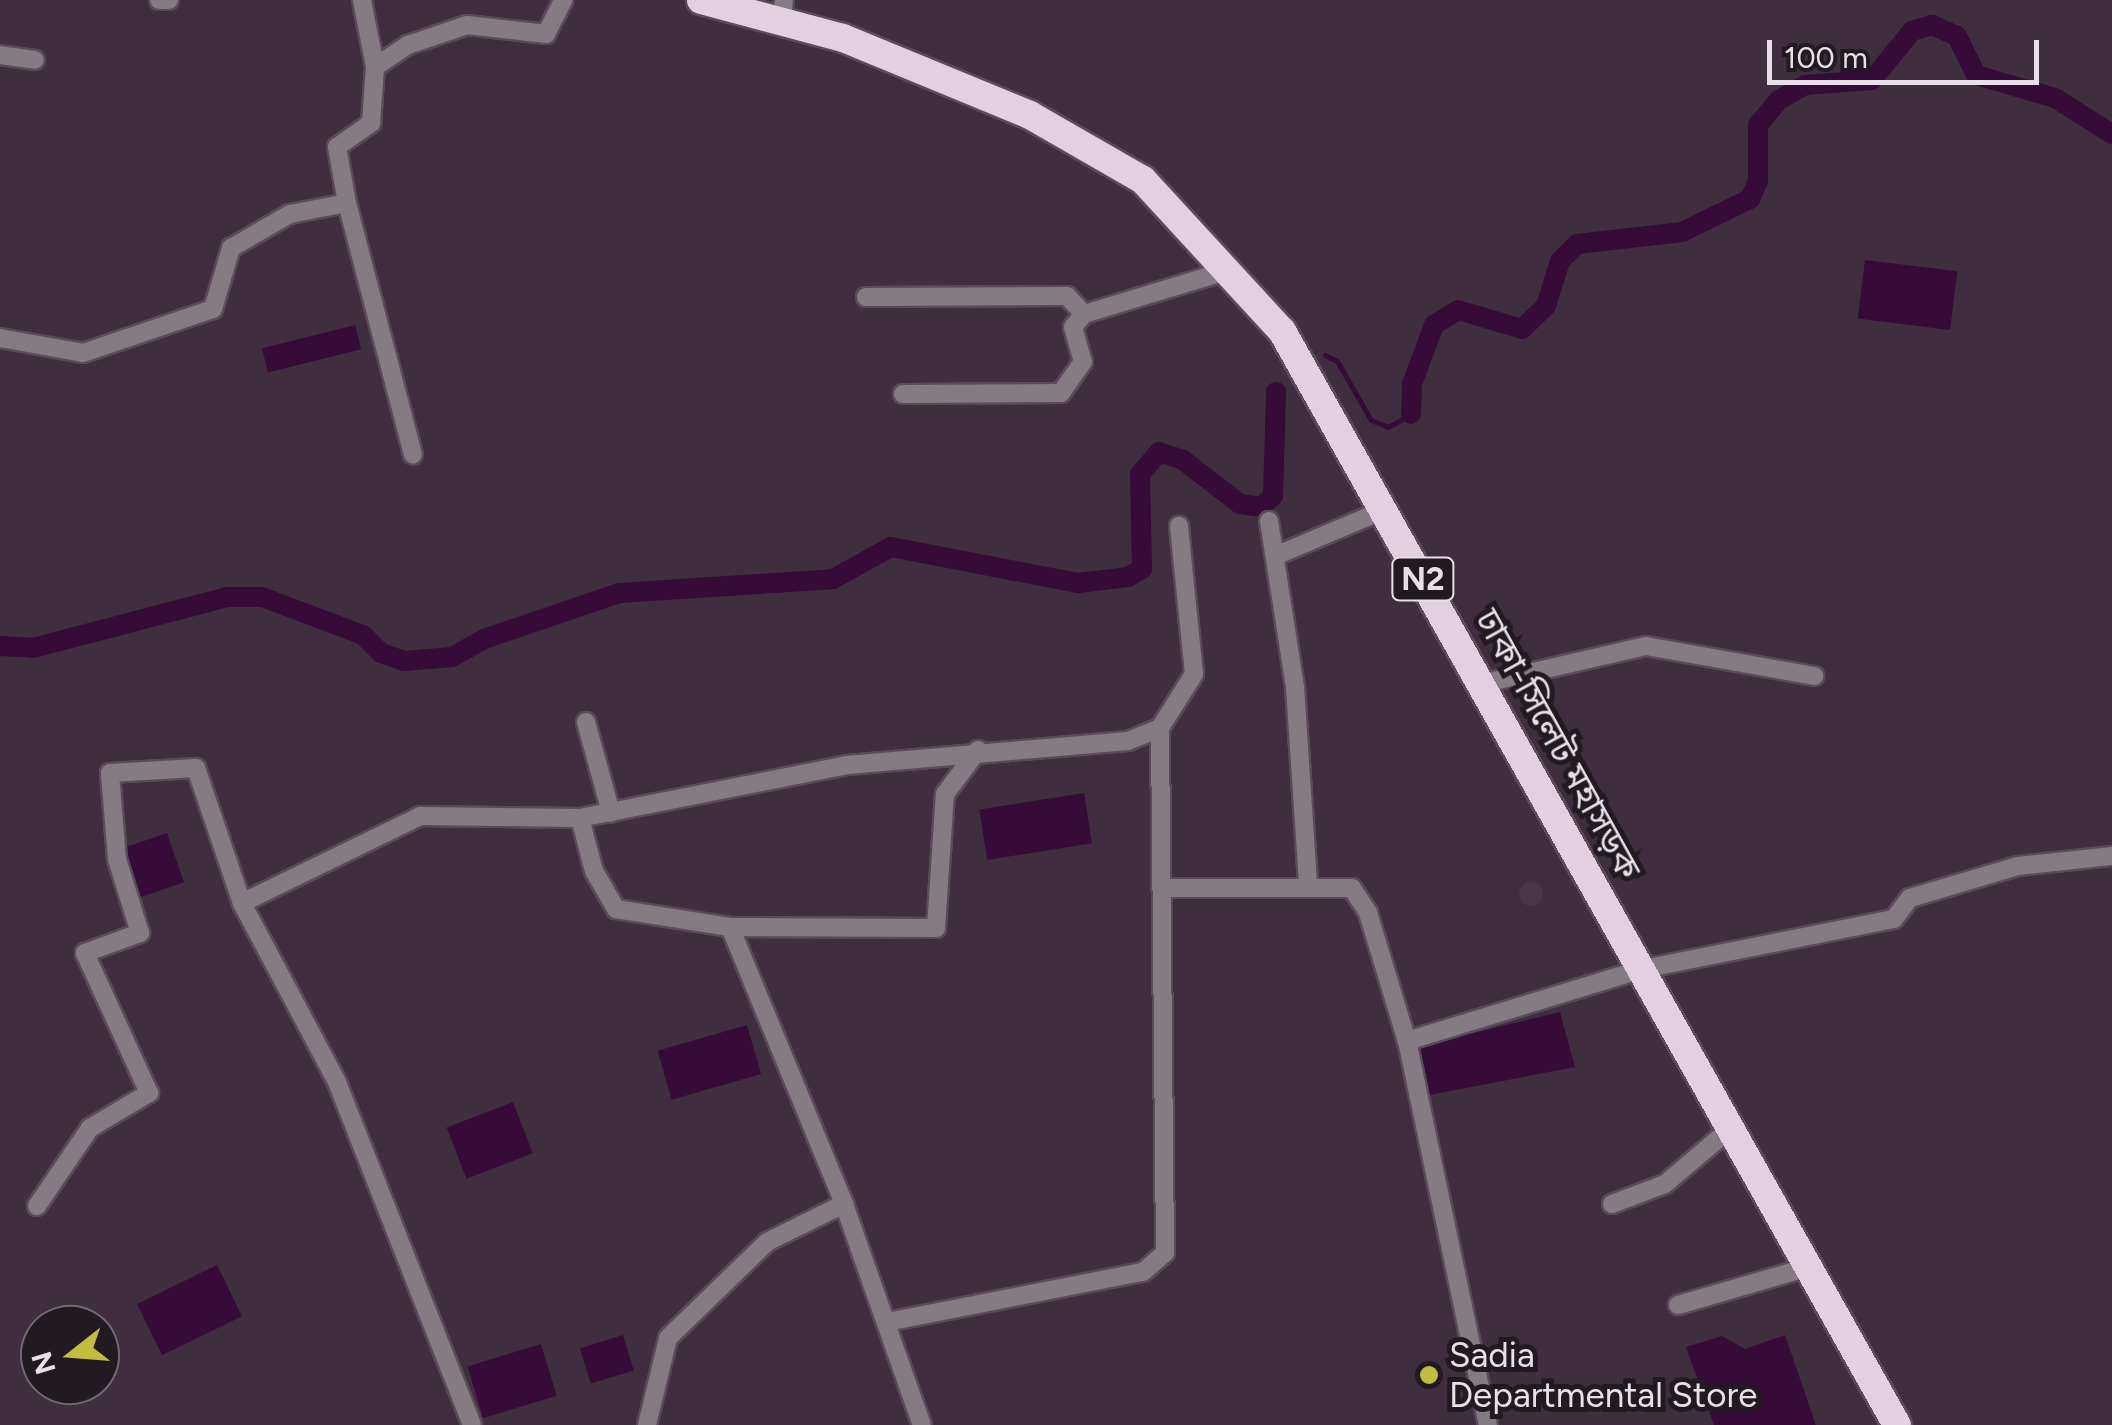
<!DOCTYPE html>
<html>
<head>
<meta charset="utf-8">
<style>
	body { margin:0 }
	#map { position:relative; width:2112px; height:1425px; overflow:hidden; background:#3f2f3e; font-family:Figtree,"Noto Sans Bengali",sans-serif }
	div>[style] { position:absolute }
	.built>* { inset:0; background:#4a364a }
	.round { border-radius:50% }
	.water>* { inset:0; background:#360b37; transform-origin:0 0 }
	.stream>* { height:5px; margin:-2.5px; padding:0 2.5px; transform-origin:2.5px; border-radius:2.5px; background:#360b37 }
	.canal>* { height:20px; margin:-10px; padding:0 10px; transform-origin:10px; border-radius:10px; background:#360b37 }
	.roads { filter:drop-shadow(2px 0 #5a4b59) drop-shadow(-2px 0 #5a4b59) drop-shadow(0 2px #5a4b59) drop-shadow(0 -2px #5a4b59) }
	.minor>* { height:18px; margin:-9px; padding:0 9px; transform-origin:9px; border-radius:9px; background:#847b83 }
	.trunk>* { height:28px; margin:-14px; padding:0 14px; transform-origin:14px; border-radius:14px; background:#e2cfe0 }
	.dots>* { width:28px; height:28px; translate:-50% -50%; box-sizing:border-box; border:5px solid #211a21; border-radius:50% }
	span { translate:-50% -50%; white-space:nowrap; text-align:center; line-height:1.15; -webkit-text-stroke:10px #211a21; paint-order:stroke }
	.shield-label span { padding:2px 8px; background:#211a21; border:2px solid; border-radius:8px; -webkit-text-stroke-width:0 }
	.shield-label { font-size:32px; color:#e9dfe8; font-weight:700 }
	.street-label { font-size:35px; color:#e9dfe8 }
	.poi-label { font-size:35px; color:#e9dfe8 }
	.left { translate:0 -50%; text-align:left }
	.north { position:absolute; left:20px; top:1305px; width:100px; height:100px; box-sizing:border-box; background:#211a21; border:2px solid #716971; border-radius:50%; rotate:253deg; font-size:28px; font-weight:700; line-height:40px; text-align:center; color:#e9dfe8 }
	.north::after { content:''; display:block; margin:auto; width:35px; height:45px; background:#c3bd3f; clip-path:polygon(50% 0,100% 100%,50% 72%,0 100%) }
	.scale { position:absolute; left:1767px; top:40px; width:272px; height:45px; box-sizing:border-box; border:5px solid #e9dfe8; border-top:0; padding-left:12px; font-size:30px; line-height:35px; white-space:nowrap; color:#e9dfe8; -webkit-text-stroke:8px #211a21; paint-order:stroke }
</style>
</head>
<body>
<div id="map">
	<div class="built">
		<div class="round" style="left:1519px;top:882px;width:24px;height:24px"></div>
	</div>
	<div class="water">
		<div style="left:1865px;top:260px;width:93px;height:59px;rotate:7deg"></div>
		<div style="left:355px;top:325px;width:25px;height:96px;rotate:76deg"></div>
		<div style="left:1084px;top:793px;width:51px;height:106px;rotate:81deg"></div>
		<div style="left:167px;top:833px;width:52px;height:50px;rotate:71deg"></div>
		<div style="clip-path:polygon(1560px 1012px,1575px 1067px,1424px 1096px,1415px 1047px)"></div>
		<div style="left:747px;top:1025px;width:51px;height:93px;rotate:74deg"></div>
		<div style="left:513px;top:1102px;width:55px;height:71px;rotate:69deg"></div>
		<div style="left:217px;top:1265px;width:57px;height:89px;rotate:64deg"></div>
		<div style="left:623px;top:1335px;width:37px;height:45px;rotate:73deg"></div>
		<div style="clip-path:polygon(1785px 1335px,1816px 1425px,1714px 1425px,1686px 1347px,1722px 1336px,1745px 1349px)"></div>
		<div style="left:541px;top:1344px;width:54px;height:77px;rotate:73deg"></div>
	</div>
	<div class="stream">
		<div style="left:1325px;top:355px;width:13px;rotate:27deg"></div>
		<div style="left:1337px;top:361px;width:68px;rotate:60deg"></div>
		<div style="left:1371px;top:420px;width:18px;rotate:22deg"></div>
		<div style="left:1388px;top:427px;width:26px;rotate:-29deg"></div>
	</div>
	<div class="canal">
		<div style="left:1411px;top:414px;width:30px;rotate:-88deg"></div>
		<div style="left:1412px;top:384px;width:63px;rotate:-69.6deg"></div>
		<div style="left:1434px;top:325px;width:28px;rotate:-32deg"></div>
		<div style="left:1458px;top:310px;width:67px;rotate:16.5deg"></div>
		<div style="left:1522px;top:329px;width:33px;rotate:-44deg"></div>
		<div style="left:1546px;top:306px;width:47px;rotate:-72.7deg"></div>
		<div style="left:1560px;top:261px;width:24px;rotate:-45deg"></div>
		<div style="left:1577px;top:244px;width:106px;rotate:-6.5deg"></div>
		<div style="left:1682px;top:232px;width:76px;rotate:-25.9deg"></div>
		<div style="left:1750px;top:199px;width:20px;rotate:-66deg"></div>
		<div style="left:1758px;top:181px;width:56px;rotate:-90deg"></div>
		<div style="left:1758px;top:125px;width:33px;rotate:-50deg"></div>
		<div style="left:1779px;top:100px;width:30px;rotate:-30deg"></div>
		<div style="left:1805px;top:85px;width:67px;rotate:-4.3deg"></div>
		<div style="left:1872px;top:80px;width:63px;rotate:-50.8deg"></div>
		<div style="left:1912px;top:31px;width:21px;rotate:-17deg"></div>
		<div style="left:1932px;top:25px;width:27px;rotate:24deg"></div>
		<div style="left:1957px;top:36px;width:43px;rotate:64deg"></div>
		<div style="left:1976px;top:75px;width:82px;rotate:16.2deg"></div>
		<div style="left:2055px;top:98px;width:67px;rotate:32.3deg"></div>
		<div style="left:0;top:646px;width:33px;rotate:3deg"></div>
		<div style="left:33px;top:648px;width:201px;rotate:-14.7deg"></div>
		<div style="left:227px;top:597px;width:35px"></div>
		<div style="left:262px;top:597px;width:108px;rotate:20.6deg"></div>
		<div style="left:363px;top:635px;width:25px;rotate:45deg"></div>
		<div style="left:381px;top:653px;width:24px;rotate:19deg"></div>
		<div style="left:404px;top:661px;width:48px;rotate:-4.8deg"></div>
		<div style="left:452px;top:657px;width:37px;rotate:-29deg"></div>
		<div style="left:484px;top:639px;width:143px;rotate:-18.8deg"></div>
		<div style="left:619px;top:593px;width:214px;rotate:-3.7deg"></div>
		<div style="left:833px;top:579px;width:66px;rotate:-28.9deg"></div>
		<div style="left:891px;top:547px;width:190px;rotate:10.9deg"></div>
		<div style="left:1078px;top:583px;width:50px;rotate:-6.8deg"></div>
		<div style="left:1128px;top:577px;width:16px;rotate:-30deg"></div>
		<div style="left:1142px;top:569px;width:95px;rotate:-91.2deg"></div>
		<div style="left:1140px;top:474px;width:29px;rotate:-49deg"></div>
		<div style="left:1159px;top:452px;width:25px;rotate:18deg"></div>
		<div style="left:1183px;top:460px;width:72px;rotate:37.7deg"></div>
		<div style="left:1240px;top:504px;width:21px;rotate:8deg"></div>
		<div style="left:1261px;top:507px;width:16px;rotate:-43deg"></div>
		<div style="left:1273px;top:496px;width:104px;rotate:-88.3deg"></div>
	</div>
	<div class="roads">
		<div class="minor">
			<div style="left:159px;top:0;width:10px"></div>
			<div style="left:362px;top:0;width:68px;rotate:79deg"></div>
			<div style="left:782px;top:22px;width:22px;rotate:-85deg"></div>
			<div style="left:0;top:55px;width:35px;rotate:8deg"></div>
			<div style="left:347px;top:203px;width:260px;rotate:75.3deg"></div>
			<div style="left:866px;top:297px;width:201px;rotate:-0.3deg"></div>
			<div style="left:1067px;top:296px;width:25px;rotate:47deg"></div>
			<div style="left:1084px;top:314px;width:148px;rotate:-16.8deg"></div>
			<div style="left:0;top:338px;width:84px;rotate:10.2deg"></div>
			<div style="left:83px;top:353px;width:137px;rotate:-18.7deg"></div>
			<div style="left:213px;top:309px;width:64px;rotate:-73.6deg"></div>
			<div style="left:231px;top:248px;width:68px;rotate:-30deg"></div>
			<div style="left:290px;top:214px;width:58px;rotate:-10.9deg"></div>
			<div style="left:347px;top:203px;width:57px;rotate:-100.1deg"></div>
			<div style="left:337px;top:147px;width:42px;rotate:-35.2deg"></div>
			<div style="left:371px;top:123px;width:56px;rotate:-85.9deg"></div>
			<div style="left:375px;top:67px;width:40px;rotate:-34deg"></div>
			<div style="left:408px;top:45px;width:62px;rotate:-18.7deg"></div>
			<div style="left:467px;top:25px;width:80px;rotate:6.5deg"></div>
			<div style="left:546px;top:34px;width:38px;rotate:-63deg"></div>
			<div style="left:903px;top:394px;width:158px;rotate:-0.4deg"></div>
			<div style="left:1061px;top:393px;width:38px;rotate:-55deg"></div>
			<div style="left:1083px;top:362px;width:36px;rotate:-106deg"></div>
			<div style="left:1073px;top:327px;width:17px;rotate:-50deg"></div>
			<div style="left:1269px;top:521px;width:168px;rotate:81.1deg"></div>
			<div style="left:1295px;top:687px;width:197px;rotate:86.2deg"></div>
			<div style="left:1275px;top:556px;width:118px;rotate:-22.9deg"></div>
			<div style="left:1481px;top:684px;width:169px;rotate:-13deg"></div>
			<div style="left:1646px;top:646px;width:171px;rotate:10.1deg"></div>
			<div style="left:586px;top:722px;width:94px;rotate:74.6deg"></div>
			<div style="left:580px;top:818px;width:55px;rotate:75.2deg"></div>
			<div style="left:594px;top:871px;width:44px;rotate:59.9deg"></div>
			<div style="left:616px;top:909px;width:115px;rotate:9deg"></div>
			<div style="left:730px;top:927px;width:206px;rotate:0.3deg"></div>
			<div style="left:936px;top:928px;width:134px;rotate:-86.2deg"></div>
			<div style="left:945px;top:794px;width:55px;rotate:-53.1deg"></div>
			<div style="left:1164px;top:888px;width:188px"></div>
			<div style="left:1352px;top:888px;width:30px;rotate:57deg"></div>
			<div style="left:1368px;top:913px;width:134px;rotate:73.1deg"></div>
			<div style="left:730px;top:927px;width:300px;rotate:67.6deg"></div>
			<div style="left:844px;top:1204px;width:234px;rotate:70.6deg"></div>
			<div style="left:1612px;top:1204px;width:57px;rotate:-20.7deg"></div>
			<div style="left:1665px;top:1184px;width:87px;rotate:-40.3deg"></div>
			<div style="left:37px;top:1206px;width:94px;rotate:-55.8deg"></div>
			<div style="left:90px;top:1128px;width:69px;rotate:-30.7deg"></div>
			<div style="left:149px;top:1093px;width:154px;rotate:-114.6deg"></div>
			<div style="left:85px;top:953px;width:59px;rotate:-20deg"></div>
			<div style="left:140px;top:933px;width:77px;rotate:-107.3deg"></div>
			<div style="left:117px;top:859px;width:86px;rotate:-94.7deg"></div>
			<div style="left:110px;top:773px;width:86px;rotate:-3.3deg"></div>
			<div style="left:196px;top:768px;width:143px;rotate:71.2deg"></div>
			<div style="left:1678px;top:1305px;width:136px;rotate:-16.2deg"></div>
			<div style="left:887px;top:1322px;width:261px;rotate:-11.1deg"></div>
			<div style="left:1143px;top:1272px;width:29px;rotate:-41deg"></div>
			<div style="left:1165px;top:1253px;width:525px;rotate:-90.55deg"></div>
			<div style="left:472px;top:1425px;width:369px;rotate:-111.5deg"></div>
			<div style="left:337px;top:1082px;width:203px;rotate:-118deg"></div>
			<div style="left:242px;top:903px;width:198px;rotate:-26deg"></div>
			<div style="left:420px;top:816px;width:160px;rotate:0.7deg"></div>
			<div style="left:580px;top:818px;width:272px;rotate:-11.2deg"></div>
			<div style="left:847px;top:765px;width:282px;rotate:-4.9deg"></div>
			<div style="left:1128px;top:741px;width:35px;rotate:-22deg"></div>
			<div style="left:1160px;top:728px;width:64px;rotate:-57.8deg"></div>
			<div style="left:1194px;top:674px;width:149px;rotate:-95.8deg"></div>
			<div style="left:647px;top:1425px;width:89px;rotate:-76.4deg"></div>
			<div style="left:668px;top:1338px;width:138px;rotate:-44.1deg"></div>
			<div style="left:767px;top:1242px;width:86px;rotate:-26.3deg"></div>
			<div style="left:1488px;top:1425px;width:392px;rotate:-101.9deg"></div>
			<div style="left:1407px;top:1041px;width:247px;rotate:-17deg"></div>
			<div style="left:1643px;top:969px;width:256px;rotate:-11.3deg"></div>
			<div style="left:1894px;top:919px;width:26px;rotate:-53deg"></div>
			<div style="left:1910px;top:898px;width:113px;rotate:-16.5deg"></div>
			<div style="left:2018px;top:866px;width:95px;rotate:-6.1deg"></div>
		</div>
		<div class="trunk">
			<div style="left:701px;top:0;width:147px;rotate:15deg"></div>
			<div style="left:843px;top:38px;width:202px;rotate:22.4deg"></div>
			<div style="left:1030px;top:115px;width:130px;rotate:29.9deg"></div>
			<div style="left:1143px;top:180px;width:205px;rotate:47.4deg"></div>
			<div style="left:1282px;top:331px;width:1255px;rotate:60.66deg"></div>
		</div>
	</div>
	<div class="dots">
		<div style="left:1429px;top:1375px;background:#c3bd3f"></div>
	</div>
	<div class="shield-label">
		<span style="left:1423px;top:579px">N2</span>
	</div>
	<div class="street-label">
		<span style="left:1558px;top:744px;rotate:61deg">ঢাকা-সিলেট মহাসড়ক</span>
	</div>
	<div class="poi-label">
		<span class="left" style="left:1449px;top:1375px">Sadia<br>Departmental Store</span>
	</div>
	<div class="north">N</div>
	<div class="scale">100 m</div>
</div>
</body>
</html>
